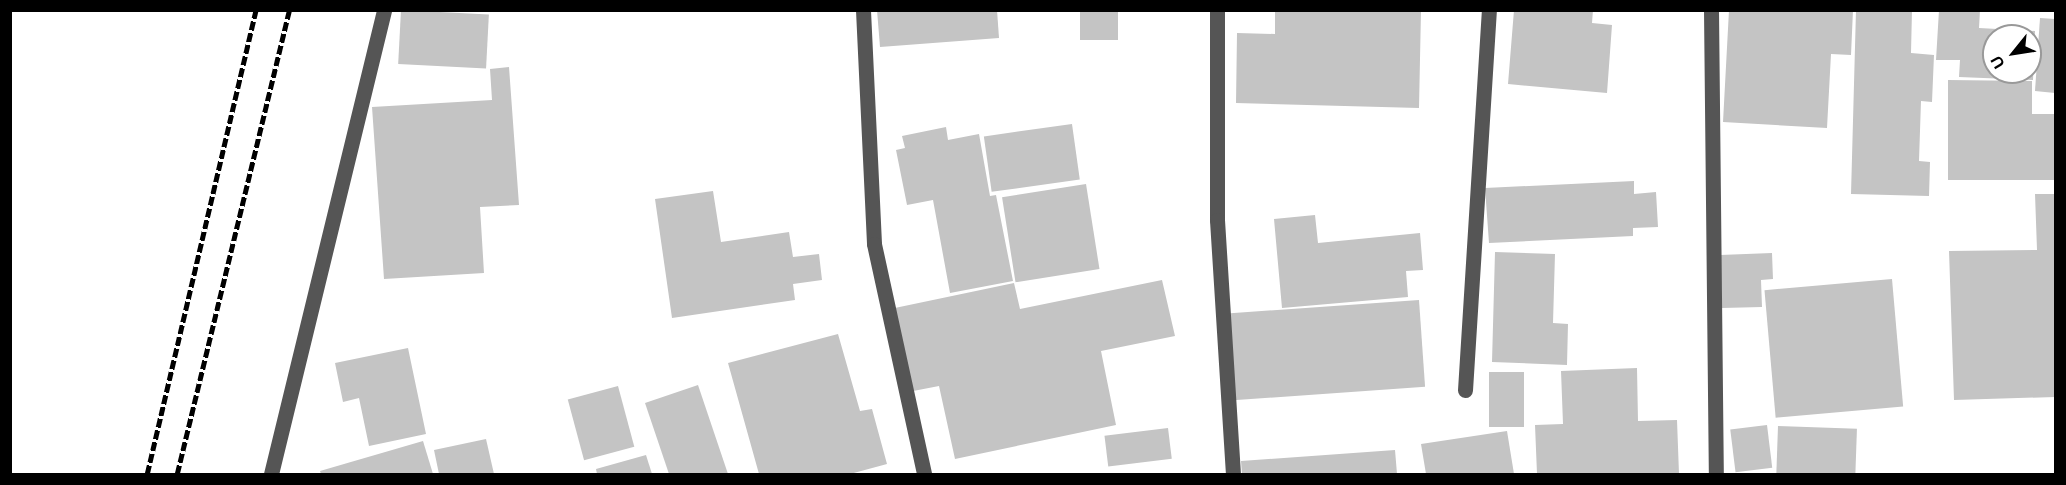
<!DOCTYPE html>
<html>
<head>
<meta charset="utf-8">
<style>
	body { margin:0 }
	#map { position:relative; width:2066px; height:485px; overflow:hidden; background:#fff; font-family:Arial,sans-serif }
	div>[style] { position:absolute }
	.building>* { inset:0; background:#c4c4c4; transform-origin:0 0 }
	.minor>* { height:15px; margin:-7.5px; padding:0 7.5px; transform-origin:7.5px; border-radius:7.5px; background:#555 }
	.rail>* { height:4.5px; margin-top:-2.25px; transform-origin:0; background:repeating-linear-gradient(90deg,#000 0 9px,transparent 0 12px) }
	span { translate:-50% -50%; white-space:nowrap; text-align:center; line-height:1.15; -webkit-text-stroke:6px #fff; paint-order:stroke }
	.frame { position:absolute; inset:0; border:12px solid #000; pointer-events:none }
	.north { position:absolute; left:1982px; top:24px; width:60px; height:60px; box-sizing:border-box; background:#fff; border:2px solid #999; border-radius:50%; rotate:240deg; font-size:16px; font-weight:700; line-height:24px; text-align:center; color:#000 }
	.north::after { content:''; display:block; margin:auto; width:21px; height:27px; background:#000; clip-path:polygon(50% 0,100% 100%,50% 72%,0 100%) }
</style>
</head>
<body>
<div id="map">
	<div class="building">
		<div style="left:401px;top:10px;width:88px;height:54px;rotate:3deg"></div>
		<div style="clip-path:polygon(877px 10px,997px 10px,999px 38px,880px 47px)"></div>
		<div style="left:1080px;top:10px;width:38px;height:30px"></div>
		<div style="clip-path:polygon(1275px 10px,1421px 10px,1419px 108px,1236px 103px,1237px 33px,1275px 34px)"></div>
		<div style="clip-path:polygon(1514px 10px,1593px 10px,1592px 23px,1612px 25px,1607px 93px,1508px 84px)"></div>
		<div style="clip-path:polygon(1729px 10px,1853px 10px,1851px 55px,1831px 54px,1827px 128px,1723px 122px)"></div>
		<div style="clip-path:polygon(1856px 10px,1912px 10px,1911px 53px,1934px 55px,1932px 102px,1921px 101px,1919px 161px,1930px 162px,1929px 196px,1851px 194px)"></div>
		<div style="clip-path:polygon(evenodd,1939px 10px,1980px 10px,1979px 28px,2035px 31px,2033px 80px,1959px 77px,1960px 60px,1936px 60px,1939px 10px,1994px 36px,2030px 36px,2030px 72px,1994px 72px,1994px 36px)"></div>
		<div style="clip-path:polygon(2040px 18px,2055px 19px,2055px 93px,2035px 91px)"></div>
		<div style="clip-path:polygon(509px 67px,519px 205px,480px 207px,484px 273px,384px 279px,372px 107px,492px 100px,490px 69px)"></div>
		<div style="clip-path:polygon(1948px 80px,2032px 81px,2032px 114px,2055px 114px,2055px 180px,1948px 180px)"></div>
		<div style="left:1072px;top:124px;width:56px;height:89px;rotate:82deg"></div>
		<div style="clip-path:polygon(946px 127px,948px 140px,979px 134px,990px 196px,996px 195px,1013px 281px,950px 293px,933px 200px,907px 205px,896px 150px,905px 148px,902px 136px)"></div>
		<div style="clip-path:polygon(1634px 181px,1634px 194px,1656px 192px,1658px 227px,1633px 228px,1633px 236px,1489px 243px,1485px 188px)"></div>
		<div style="left:1086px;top:184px;width:86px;height:85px;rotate:81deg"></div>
		<div style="clip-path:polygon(713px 191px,721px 242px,789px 232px,793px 257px,819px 254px,822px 280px,793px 284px,795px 300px,672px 318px,655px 199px)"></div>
		<div style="clip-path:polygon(2035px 194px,2055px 194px,2055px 397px,1954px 400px,1949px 251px,2037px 250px)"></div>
		<div style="clip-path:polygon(1315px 215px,1318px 243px,1420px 233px,1423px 270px,1406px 271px,1408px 297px,1282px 308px,1274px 219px)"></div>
		<div style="clip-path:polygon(1495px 252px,1555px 254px,1553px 323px,1568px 324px,1567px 365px,1492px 362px)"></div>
		<div style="clip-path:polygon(1772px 253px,1773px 279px,1761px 280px,1762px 307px,1722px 308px,1720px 255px)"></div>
		<div style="left:1892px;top:279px;width:128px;height:128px;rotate:85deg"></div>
		<div style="clip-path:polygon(1162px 280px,1175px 336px,1101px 351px,1116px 425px,955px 459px,939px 386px,908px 392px,890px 309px,1014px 283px,1020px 309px)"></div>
		<div style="left:1419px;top:300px;width:87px;height:196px;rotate:86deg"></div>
		<div style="clip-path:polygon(838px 334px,860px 411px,872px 409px,887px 464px,850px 474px,759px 474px,728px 363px)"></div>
		<div style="clip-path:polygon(408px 348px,426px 434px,369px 446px,359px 398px,343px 402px,335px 363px)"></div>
		<div style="clip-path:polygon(1637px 368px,1638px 421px,1677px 420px,1679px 474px,1537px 474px,1535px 425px,1563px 424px,1561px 371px)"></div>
		<div style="left:1489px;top:372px;width:35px;height:55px"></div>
		<div style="clip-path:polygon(698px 385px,728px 474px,669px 474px,645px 403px)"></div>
		<div style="left:618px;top:386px;width:63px;height:52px;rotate:75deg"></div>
		<div style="left:1767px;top:425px;width:43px;height:37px;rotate:83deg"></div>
		<div style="left:1778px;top:426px;width:79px;height:48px;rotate:2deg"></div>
		<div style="left:1168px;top:428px;width:31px;height:64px;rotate:83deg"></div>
		<div style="clip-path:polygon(1507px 431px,1514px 474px,1426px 474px,1421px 444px)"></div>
		<div style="clip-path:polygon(486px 439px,494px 474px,439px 474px,434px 450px)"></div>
		<div style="clip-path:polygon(423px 441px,433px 474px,321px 474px,320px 471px)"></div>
		<div style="clip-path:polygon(1395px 450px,1397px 474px,1242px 474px,1241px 461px)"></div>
		<div style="clip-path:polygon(646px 455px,652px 474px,597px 474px,596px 469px)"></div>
	</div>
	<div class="minor">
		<div style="left:863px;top:10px;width:234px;rotate:87.3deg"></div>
		<div style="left:874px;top:244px;width:235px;rotate:77.7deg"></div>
		<div style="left:1217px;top:10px;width:210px;rotate:90deg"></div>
		<div style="left:1217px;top:220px;width:255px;rotate:86.4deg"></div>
		<div style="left:1711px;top:10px;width:464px;rotate:89.4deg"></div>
		<div style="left:1465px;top:390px;width:381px;rotate:-86.4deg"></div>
		<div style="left:271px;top:474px;width:478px;rotate:-76.3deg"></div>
	</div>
	<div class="rail">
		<div style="left:147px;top:474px;width:477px;rotate:-76.8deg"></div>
		<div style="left:177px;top:474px;width:477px;rotate:-76.4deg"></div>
	</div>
	<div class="frame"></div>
	<div class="north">U</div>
</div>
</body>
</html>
